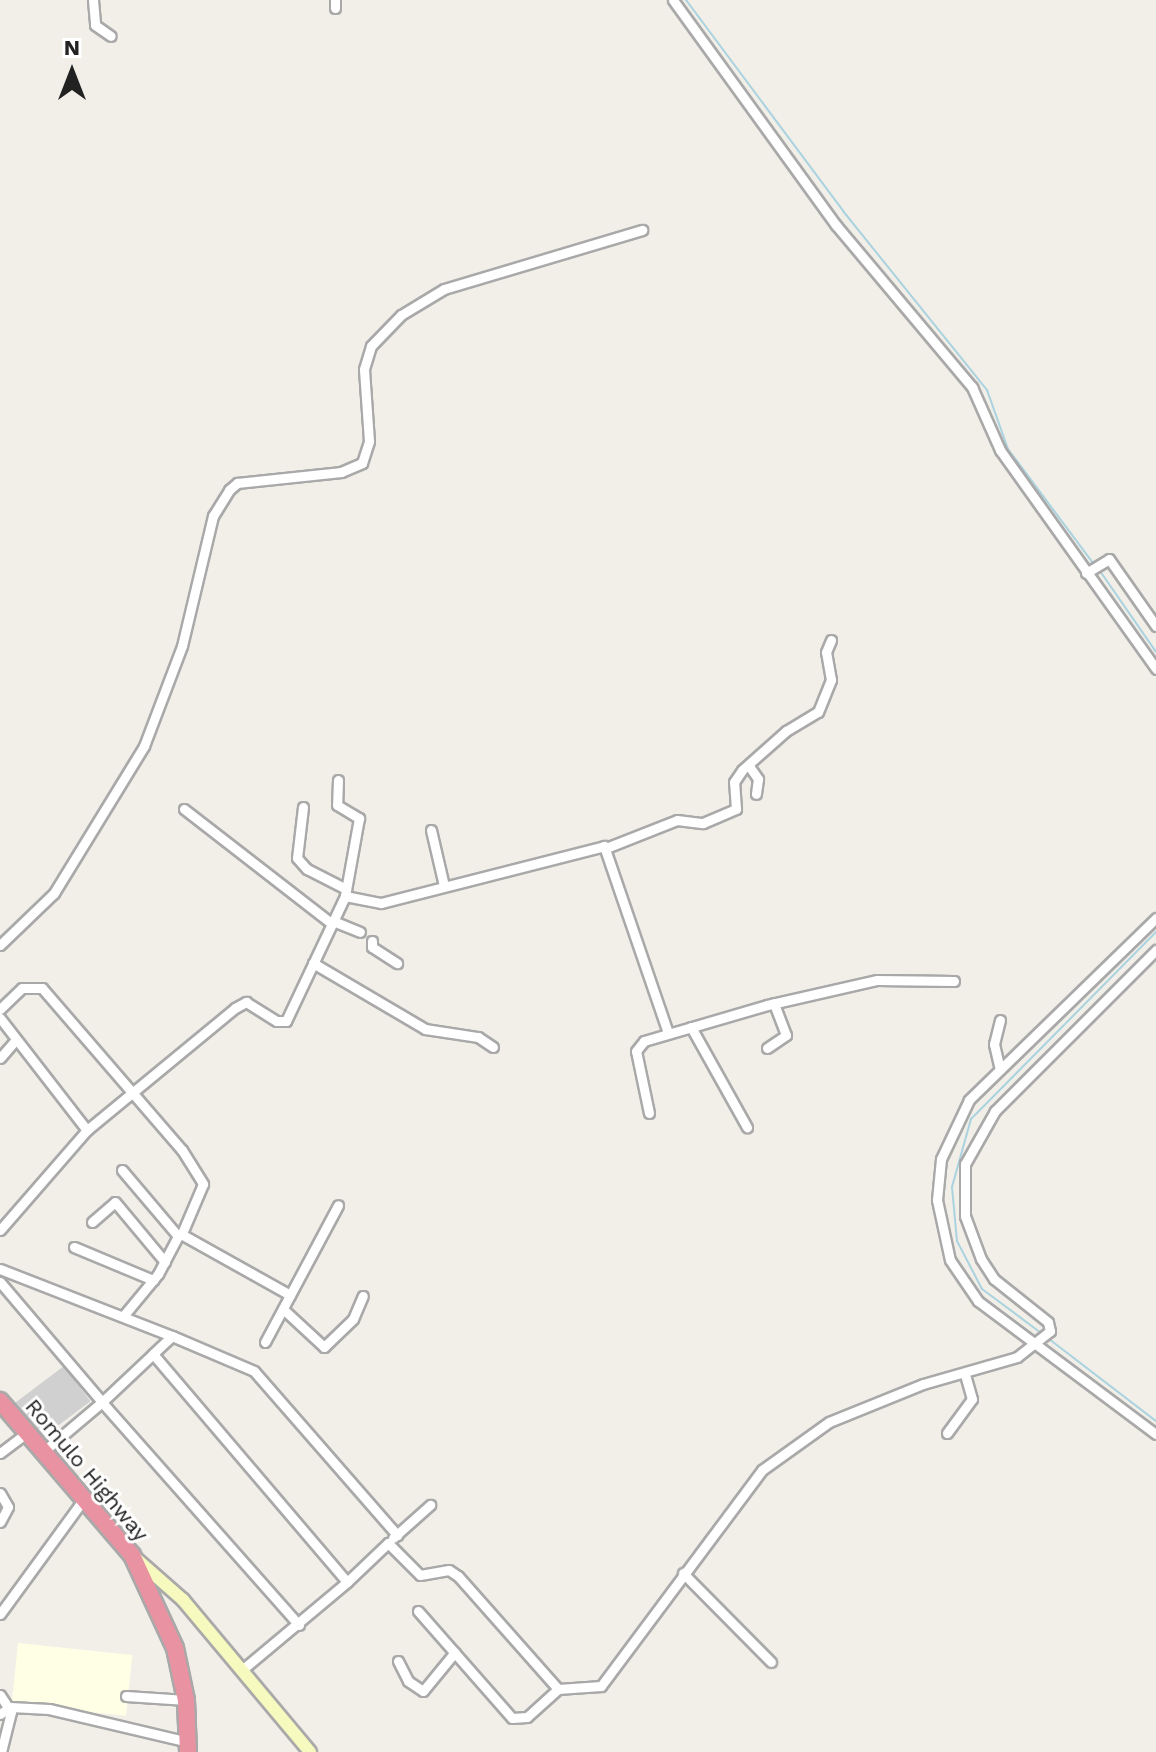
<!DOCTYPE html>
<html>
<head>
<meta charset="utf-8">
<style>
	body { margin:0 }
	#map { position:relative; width:1156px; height:1752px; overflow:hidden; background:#f2efe9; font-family:"Work Sans",sans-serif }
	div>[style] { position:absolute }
	.education>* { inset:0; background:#ffffe5; transform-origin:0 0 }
	.religious>* { inset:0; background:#d0d0d0; transform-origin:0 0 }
	.stream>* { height:2px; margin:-1px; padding:0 1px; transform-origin:1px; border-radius:1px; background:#aad3df }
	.roads { filter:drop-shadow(2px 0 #a9a9a9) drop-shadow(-2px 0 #a9a9a9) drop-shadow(0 2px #a9a9a9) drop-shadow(0 -2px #a9a9a9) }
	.street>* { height:9px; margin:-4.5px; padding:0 4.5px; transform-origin:4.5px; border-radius:4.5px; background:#fff }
	.secondary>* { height:12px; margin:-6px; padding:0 6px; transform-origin:6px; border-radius:6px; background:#f7fabf }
	.highway>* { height:16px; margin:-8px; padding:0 8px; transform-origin:8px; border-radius:8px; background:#e892a2 }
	span { translate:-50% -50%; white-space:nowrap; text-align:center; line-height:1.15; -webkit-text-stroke:6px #fff; paint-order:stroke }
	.street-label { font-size:22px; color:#222 }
	.north { position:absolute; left:32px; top:32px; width:80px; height:80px; -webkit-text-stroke:6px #fff; paint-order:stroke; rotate:0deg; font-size:22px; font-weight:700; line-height:32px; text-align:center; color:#222 }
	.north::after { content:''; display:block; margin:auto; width:28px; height:36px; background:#222; clip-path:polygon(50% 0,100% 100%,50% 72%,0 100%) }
</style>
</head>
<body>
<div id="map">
	<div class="education">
		<div style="left:18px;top:1643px;width:115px;height:61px;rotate:6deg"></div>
	</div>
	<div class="religious">
		<div style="left:64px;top:1366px;width:44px;height:61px;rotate:53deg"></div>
	</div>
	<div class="stream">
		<div style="left:686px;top:0;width:263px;rotate:53.3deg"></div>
		<div style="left:843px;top:211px;width:230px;rotate:51.2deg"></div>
		<div style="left:987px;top:390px;width:63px;rotate:70.4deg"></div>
		<div style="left:1008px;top:449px;width:142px;rotate:53.3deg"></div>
		<div style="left:1100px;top:571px;width:98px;rotate:55.3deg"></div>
		<div style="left:1041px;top:1333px;width:74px;rotate:-143.3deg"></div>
		<div style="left:982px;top:1289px;width:54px;rotate:-117.5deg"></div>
		<div style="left:957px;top:1241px;width:54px;rotate:-95.3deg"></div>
		<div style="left:952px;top:1187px;width:71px;rotate:-74.4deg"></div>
		<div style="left:971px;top:1119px;width:263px;rotate:-45.3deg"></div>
		<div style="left:1049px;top:1339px;width:135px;rotate:37.5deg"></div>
	</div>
	<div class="roads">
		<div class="street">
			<div style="left:93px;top:0;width:25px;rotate:85deg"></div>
			<div style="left:95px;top:25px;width:19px;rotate:35deg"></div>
			<div style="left:335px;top:0;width:8px;rotate:90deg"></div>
			<div style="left:673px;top:0;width:278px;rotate:54.1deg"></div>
			<div style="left:836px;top:225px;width:212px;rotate:50deg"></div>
			<div style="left:972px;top:387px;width:69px;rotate:66deg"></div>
			<div style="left:1000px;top:450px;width:269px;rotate:54.5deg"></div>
			<div style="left:1086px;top:573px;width:27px;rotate:-31deg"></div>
			<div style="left:1109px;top:559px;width:82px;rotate:55deg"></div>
			<div style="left:749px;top:766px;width:16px;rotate:55deg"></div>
			<div style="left:758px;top:779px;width:15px;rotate:98deg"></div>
			<div style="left:338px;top:780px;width:25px;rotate:92deg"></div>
			<div style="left:337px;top:805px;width:26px;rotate:31deg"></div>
			<div style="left:359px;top:818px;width:79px;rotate:100.2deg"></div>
			<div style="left:303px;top:807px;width:51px;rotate:96.7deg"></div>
			<div style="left:297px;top:858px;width:15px;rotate:48deg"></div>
			<div style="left:307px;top:869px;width:44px;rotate:27.1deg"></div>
			<div style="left:184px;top:809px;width:187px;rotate:37.8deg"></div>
			<div style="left:431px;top:830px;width:57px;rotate:76.9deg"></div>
			<div style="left:606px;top:848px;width:76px;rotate:-21.5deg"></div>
			<div style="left:677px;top:820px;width:26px;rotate:7deg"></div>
			<div style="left:703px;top:823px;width:36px;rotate:-23deg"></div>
			<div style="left:736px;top:809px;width:27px;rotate:-94deg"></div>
			<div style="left:734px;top:782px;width:14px;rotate:-56deg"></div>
			<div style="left:742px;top:770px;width:59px;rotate:-41.6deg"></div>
			<div style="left:786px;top:731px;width:37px;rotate:-31deg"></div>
			<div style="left:818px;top:712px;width:35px;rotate:-68deg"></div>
			<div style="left:831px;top:680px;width:28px;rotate:-100deg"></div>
			<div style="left:826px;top:652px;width:13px;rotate:-67deg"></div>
			<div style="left:1156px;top:918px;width:261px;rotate:135.8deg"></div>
			<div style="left:969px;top:1100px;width:65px;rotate:115.4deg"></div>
			<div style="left:941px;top:1159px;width:41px;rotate:95.6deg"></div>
			<div style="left:937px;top:1200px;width:61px;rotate:77.8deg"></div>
			<div style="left:950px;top:1260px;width:50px;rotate:55.7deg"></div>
			<div style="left:978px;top:1301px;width:222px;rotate:36.8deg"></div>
			<div style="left:333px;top:921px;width:29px;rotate:22deg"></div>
			<div style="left:372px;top:941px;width:6px;rotate:90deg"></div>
			<div style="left:372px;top:947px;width:30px;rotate:33deg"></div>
			<div style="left:0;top:945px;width:75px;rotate:-43.9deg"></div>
			<div style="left:54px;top:893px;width:172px;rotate:-58.5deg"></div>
			<div style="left:144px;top:746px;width:107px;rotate:-69.2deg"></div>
			<div style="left:182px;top:646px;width:134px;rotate:-76.6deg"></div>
			<div style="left:213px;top:516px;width:31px;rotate:-58deg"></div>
			<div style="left:229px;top:490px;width:11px;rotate:-41deg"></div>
			<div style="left:237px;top:483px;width:105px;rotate:-6deg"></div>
			<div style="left:341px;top:472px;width:23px;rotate:-23deg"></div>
			<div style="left:362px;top:463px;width:23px;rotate:-72deg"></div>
			<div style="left:369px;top:441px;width:72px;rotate:-94deg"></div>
			<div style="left:364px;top:369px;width:24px;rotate:-73deg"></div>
			<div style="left:371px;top:346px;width:43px;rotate:-45.9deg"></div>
			<div style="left:401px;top:315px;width:50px;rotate:-31.2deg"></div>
			<div style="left:444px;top:289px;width:207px;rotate:-16.6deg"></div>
			<div style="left:313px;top:963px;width:130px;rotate:30.5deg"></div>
			<div style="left:425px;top:1029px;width:54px;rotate:8.6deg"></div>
			<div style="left:478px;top:1037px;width:18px;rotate:34deg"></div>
			<div style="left:0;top:1009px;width:30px;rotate:-44deg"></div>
			<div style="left:22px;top:988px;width:20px"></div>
			<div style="left:42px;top:988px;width:214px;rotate:49.2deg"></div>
			<div style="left:182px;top:1150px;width:40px;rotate:58deg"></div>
			<div style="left:203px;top:1184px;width:51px;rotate:113.1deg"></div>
			<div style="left:0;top:1018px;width:142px;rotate:52.2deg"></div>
			<div style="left:1000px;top:1020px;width:25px;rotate:104deg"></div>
			<div style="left:994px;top:1044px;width:26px;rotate:77deg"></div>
			<div style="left:691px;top:1027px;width:115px;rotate:60.8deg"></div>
			<div style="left:767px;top:1048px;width:23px;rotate:-34deg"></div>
			<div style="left:786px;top:1035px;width:34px;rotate:-111deg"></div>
			<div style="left:0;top:1058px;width:21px;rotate:-49deg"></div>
			<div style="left:649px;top:1113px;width:63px;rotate:-101.8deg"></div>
			<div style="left:636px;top:1051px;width:13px;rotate:-51deg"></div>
			<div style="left:644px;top:1041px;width:128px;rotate:-16.3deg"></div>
			<div style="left:767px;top:1005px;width:113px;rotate:-12.8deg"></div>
			<div style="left:877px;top:980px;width:77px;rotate:0.7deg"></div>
			<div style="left:122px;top:1170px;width:87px;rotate:49.7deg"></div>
			<div style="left:178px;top:1236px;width:43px;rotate:117.8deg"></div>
			<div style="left:158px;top:1274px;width:53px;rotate:129.7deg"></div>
			<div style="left:92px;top:1222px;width:30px;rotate:-41deg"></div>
			<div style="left:115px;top:1202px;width:78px;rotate:50.2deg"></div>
			<div style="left:0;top:1230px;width:133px;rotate:-49deg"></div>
			<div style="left:87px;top:1130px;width:192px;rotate:-39.5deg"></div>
			<div style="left:235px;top:1008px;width:13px;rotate:-29deg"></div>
			<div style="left:246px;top:1002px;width:36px;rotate:32deg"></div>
			<div style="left:277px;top:1021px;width:9px"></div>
			<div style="left:286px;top:1021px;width:138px;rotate:-64.7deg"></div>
			<div style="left:345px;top:896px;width:37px;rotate:11deg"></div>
			<div style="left:381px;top:903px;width:230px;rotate:-14.3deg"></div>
			<div style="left:604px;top:846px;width:198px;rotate:71.1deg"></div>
			<div style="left:181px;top:1234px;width:125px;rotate:29.2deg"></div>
			<div style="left:74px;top:1247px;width:86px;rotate:22.7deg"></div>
			<div style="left:0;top:1269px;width:185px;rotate:21.3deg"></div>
			<div style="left:172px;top:1336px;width:26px;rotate:137deg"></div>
			<div style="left:0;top:1282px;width:157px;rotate:49.6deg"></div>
			<div style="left:102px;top:1402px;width:76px;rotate:139.8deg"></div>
			<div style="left:283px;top:1309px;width:56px;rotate:42.8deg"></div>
			<div style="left:324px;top:1347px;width:40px;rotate:-44deg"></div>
			<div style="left:353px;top:1319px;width:25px;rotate:-67deg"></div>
			<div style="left:172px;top:1336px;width:89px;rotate:23.1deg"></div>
			<div style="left:254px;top:1371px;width:218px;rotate:48.9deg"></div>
			<div style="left:265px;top:1342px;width:155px;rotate:-61.9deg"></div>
			<div style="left:947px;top:1433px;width:42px;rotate:-53.7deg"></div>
			<div style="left:972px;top:1399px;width:26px;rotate:-106deg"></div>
			<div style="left:0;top:1453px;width:35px;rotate:-37deg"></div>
			<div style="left:0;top:1493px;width:16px;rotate:60deg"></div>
			<div style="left:8px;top:1507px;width:17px;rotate:118deg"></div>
			<div style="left:393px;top:1538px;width:50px;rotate:-41.7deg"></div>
			<div style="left:683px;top:1573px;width:125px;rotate:45.3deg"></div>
			<div style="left:418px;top:1611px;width:142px;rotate:48.7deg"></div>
			<div style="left:512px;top:1718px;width:15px;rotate:-4deg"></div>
			<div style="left:527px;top:1717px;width:42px;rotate:-42.1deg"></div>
			<div style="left:0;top:1614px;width:142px;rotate:-53.9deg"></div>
			<div style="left:299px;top:1625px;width:298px;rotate:-131.5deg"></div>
			<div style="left:102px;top:1402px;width:70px;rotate:-43.3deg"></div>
			<div style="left:153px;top:1354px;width:299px;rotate:49.6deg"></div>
			<div style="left:347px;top:1582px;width:57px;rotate:-43.6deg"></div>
			<div style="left:388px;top:1543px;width:45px;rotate:45deg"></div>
			<div style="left:420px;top:1575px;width:29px;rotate:-10deg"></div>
			<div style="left:449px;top:1570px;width:11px;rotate:34deg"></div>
			<div style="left:458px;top:1576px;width:151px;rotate:48.5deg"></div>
			<div style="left:558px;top:1689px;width:43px;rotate:-4deg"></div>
			<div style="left:601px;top:1686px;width:269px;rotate:-53.3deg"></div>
			<div style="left:762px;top:1470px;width:82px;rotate:-35.6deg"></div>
			<div style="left:829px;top:1422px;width:101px;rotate:-22deg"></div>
			<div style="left:923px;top:1384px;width:98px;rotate:-16deg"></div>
			<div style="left:1017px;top:1357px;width:42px;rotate:-38.2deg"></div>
			<div style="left:1050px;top:1331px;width:9px;rotate:-103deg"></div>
			<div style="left:1048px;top:1322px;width:69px;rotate:-141.5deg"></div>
			<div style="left:994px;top:1279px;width:24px;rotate:-123deg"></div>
			<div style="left:981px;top:1259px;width:46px;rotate:-110.4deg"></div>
			<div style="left:965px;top:1216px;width:52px;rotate:-90deg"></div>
			<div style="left:965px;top:1164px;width:61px;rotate:-60.5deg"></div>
			<div style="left:995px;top:1111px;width:228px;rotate:-45deg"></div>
			<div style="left:398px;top:1661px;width:22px;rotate:63deg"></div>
			<div style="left:408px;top:1681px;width:18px;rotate:34deg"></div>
			<div style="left:423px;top:1691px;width:50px;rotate:-50.6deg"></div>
			<div style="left:243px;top:1669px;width:136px;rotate:-39.9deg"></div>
			<div style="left:0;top:1695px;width:20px;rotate:57deg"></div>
			<div style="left:11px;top:1712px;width:41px;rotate:104deg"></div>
			<div style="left:126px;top:1696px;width:60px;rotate:3.8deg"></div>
			<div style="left:0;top:1714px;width:12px;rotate:-35deg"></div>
			<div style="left:10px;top:1707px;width:39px;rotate:3deg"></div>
			<div style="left:49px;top:1709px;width:144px;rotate:13.3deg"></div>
		</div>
		<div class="secondary">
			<div style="left:133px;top:1556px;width:67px;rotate:41.3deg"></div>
			<div style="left:183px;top:1600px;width:198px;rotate:50.1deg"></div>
		</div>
		<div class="highway">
			<div style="left:0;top:1401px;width:203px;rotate:49.4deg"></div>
			<div style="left:132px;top:1555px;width:102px;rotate:65.2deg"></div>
			<div style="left:175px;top:1648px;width:53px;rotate:78.1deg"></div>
			<div style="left:186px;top:1700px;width:52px;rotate:87.8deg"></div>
		</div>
	</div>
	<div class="street-label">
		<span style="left:87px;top:1470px;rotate:50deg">Romulo Highway</span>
	</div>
	<div class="north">N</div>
</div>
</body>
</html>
